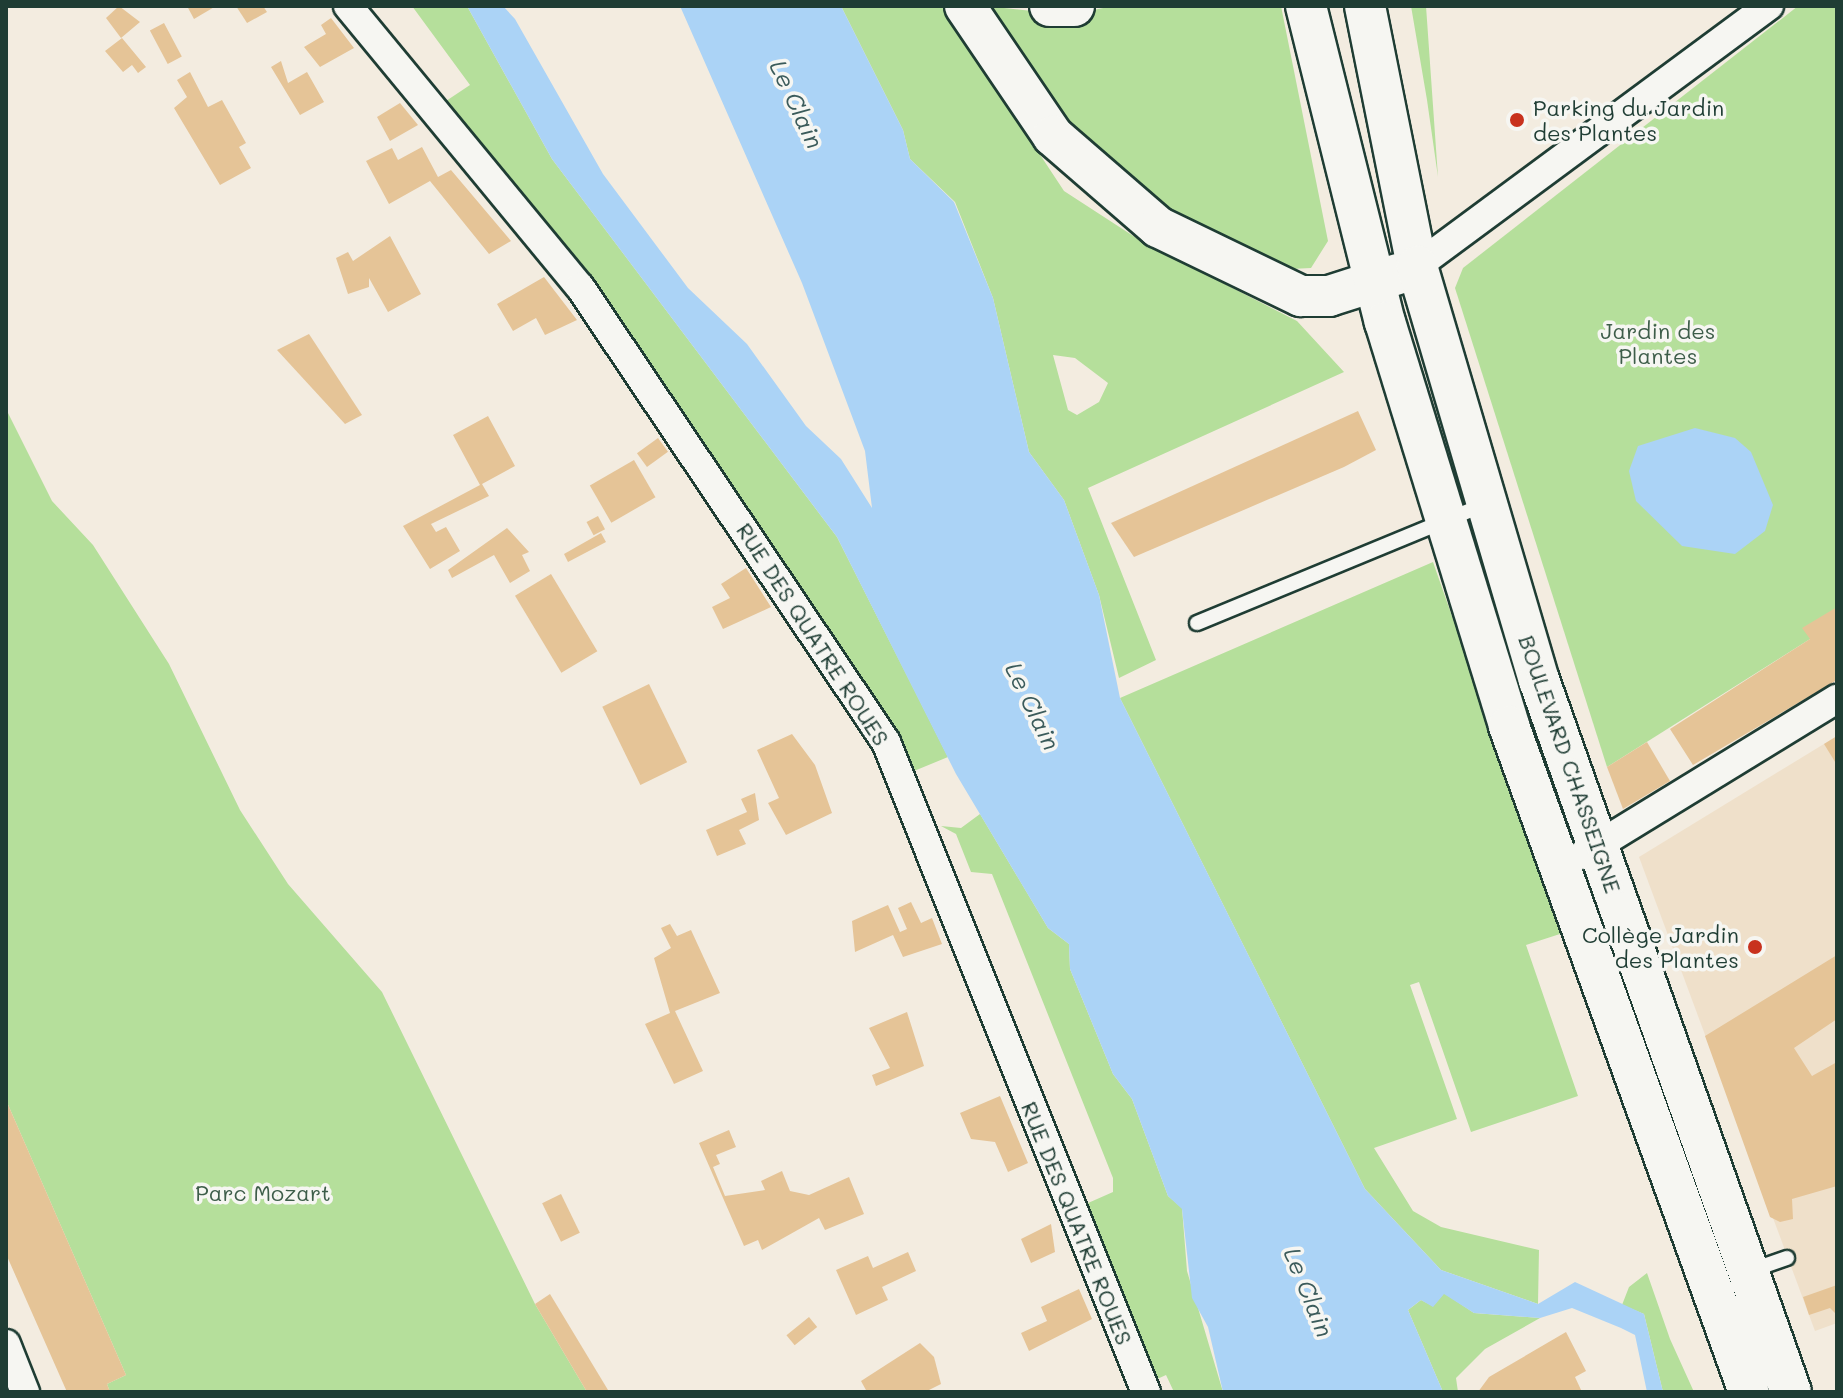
<!DOCTYPE html>
<html>
<head>
<meta charset="utf-8">
<style>
	body { margin:0 }
	#map { position:relative; width:1843px; height:1398px; overflow:hidden; background:#f3ece0; font-family:Mali,sans-serif }
	div>[style] { position:absolute }
	.built>* { inset:0; background:#efe0ca }
	.green>* { inset:0; background:#b5df9b }
	.water>* { inset:0; background:#abd3f6 }
	.building>* { inset:0; background:#e5c497; transform-origin:0 0 }
	.roads { filter:drop-shadow(2px 0 #1f3d34) drop-shadow(-2px 0 #1f3d34) drop-shadow(0 2px #1f3d34) drop-shadow(0 -2px #1f3d34) }
	.service>* { height:14px; margin:-7px; padding:0 7px; transform-origin:7px; border-radius:7px; background:#f6f6f2 }
	.minor>* { height:28px; margin:-14px; padding:0 14px; transform-origin:14px; border-radius:14px; background:#f6f6f2 }
	.secondary>* { height:40px; margin:-20px; padding:0 20px; transform-origin:20px; border-radius:20px; background:#f6f6f2 }
	.dots>* { width:22px; height:22px; translate:-50% -50%; box-sizing:border-box; border:4px solid #f6f6f2; border-radius:50% }
	span { translate:-50% -50%; white-space:nowrap; text-align:center; line-height:1.15; -webkit-text-stroke:7px #f6f6f2; paint-order:stroke }
	.poi-label { font-size:22px; color:#1f3d34 }
	.left { translate:0 -50%; text-align:left }
	.right { translate:-100% -50%; text-align:right }
	.park-label { font-size:22px; color:#3d5d49 }
	.street-label { font-size:22px; color:#1f3d34 }
	.water-label { font-size:24px; color:#3b5b5b; font-style:italic }
	.frame { position:absolute; inset:0; border:8px solid #1f3d34; pointer-events:none }
</style>
</head>
<body>
<div id="map">
	<div class="built">
		<div style="clip-path:polygon(1837px 736px,1837px 1323px,1815px 1331px,1639px 857px)"></div>
	</div>
	<div class="green">
		<div style="clip-path:polygon(412px 6px,467px 6px,552px 159px,837px 537px,948px 757px,914px 771px,443px 103px,470px 85px)"></div>
		<div style="clip-path:polygon(evenodd,841px 6px,942px 6px,1064px 191px,1141px 241px,1297px 321px,1344px 372px,1088px 488px,1156px 660px,1119px 678px,1099px 595px,1064px 500px,1029px 452px,993px 298px,955px 202px,910px 159px,903px 130px,841px 6px,1053px 355px,1075px 358px,1108px 383px,1099px 402px,1077px 415px,1068px 410px,1053px 355px)"></div>
		<div style="clip-path:polygon(985px 6px,1069px 15px,1113px 6px,1281px 6px,1328px 241px,1311px 268px,1291px 269px,1186px 230px,1061px 127px)"></div>
		<div style="clip-path:polygon(1411px 6px,1426px 6px,1438px 177px,1427px 100px)"></div>
		<div style="clip-path:polygon(1798px 6px,1837px 6px,1837px 622px,1607px 767px,1455px 288px,1463px 268px)"></div>
		<div style="clip-path:polygon(6px 409px,52px 501px,93px 545px,169px 664px,240px 810px,288px 884px,382px 992px,535px 1304px,587px 1392px,110px 1392px,107px 1384px,126px 1375px,6px 1100px)"></div>
		<div style="clip-path:polygon(1433px 562px,1563px 933px,1526px 945px,1578px 1096px,1471px 1132px,1419px 982px,1410px 985px,1457px 1119px,1374px 1148px,1413px 1211px,1441px 1227px,1539px 1250px,1538px 1304px,1441px 1270px,1365px 1189px,1120px 698px)"></div>
		<div style="clip-path:polygon(980px 814px,1048px 928px,1069px 944px,1070px 969px,1113px 1074px,1132px 1099px,1168px 1196px,1182px 1208px,1187px 1271px,1223px 1392px,1174px 1392px,1166px 1375px,1155px 1380px,1079px 1207px,1113px 1192px,1113px 1178px,992px 874px,971px 872px,956px 834px,941px 826px,961px 828px)"></div>
		<div style="clip-path:polygon(1647px 1273px,1670px 1339px,1694px 1392px,1663px 1392px,1644px 1314px,1622px 1305px,1629px 1287px)"></div>
		<div style="clip-path:polygon(1444px 1293px,1474px 1313px,1540px 1318px,1485px 1349px,1456px 1378px,1458px 1392px,1443px 1392px,1408px 1310px,1421px 1300px,1433px 1306px)"></div>
	</div>
	<div class="water">
		<div style="clip-path:polygon(467px 6px,503px 6px,515px 19px,603px 174px,688px 288px,747px 344px,806px 426px,841px 459px,872px 508px,865px 451px,802px 283px,680px 6px,841px 6px,903px 130px,910px 159px,954px 202px,993px 298px,1029px 452px,1064px 500px,1099px 595px,1120px 698px,1365px 1189px,1441px 1270px,1538px 1304px,1575px 1282px,1644px 1314px,1663px 1392px,1647px 1392px,1635px 1335px,1621px 1328px,1572px 1308px,1540px 1318px,1474px 1313px,1444px 1294px,1433px 1307px,1421px 1300px,1408px 1310px,1443px 1392px,1223px 1392px,1208px 1327px,1192px 1298px,1182px 1209px,1168px 1196px,1132px 1099px,1113px 1074px,1070px 969px,1069px 944px,1048px 928px,956px 774px,837px 537px,552px 159px)"></div>
		<div style="clip-path:polygon(1695px 428px,1735px 438px,1751px 452px,1773px 505px,1765px 531px,1735px 554px,1682px 546px,1636px 501px,1629px 471px,1638px 446px)"></div>
	</div>
	<div class="building">
		<div style="clip-path:polygon(119px 6px,140px 22px,121px 38px,106px 18px)"></div>
		<div style="clip-path:polygon(187px 6px,216px 6px,194px 19px)"></div>
		<div style="clip-path:polygon(236px 6px,263px 6px,267px 12px,247px 23px)"></div>
		<div style="clip-path:polygon(331px 18px,354px 48px,320px 67px,304px 47px,326px 34px,321px 25px)"></div>
		<div style="left:164px;top:23px;width:38px;height:16px;rotate:62deg"></div>
		<div style="clip-path:polygon(122px 38px,146px 67px,138px 73px,132px 65px,123px 72px,105px 51px)"></div>
		<div style="clip-path:polygon(281px 61px,288px 83px,307px 72px,324px 102px,300px 115px,271px 67px)"></div>
		<div style="clip-path:polygon(190px 72px,208px 107px,222px 100px,246px 143px,239px 147px,251px 168px,220px 185px,174px 108px,187px 97px,177px 80px)"></div>
		<div style="clip-path:polygon(400px 103px,418px 125px,390px 141px,377px 117px)"></div>
		<div style="clip-path:polygon(422px 147px,438px 177px,451px 170px,511px 241px,489px 254px,430px 181px,389px 204px,366px 161px,392px 148px,398px 160px)"></div>
		<div style="clip-path:polygon(390px 236px,421px 294px,388px 312px,369px 278px,369px 287px,348px 294px,336px 258px,348px 252px,353px 261px)"></div>
		<div style="clip-path:polygon(544px 277px,577px 320px,545px 335px,536px 318px,513px 331px,497px 304px)"></div>
		<div style="clip-path:polygon(309px 334px,362px 415px,345px 424px,277px 350px)"></div>
		<div style="clip-path:polygon(1358px 411px,1376px 450px,1344px 467px,1134px 557px,1111px 523px)"></div>
		<div style="clip-path:polygon(488px 416px,515px 466px,482px 484px,489px 496px,431px 524px,436px 532px,446px 527px,460px 551px,430px 569px,403px 526px,480px 485px,453px 435px)"></div>
		<div style="left:658px;top:438px;width:17px;height:26px;rotate:54deg"></div>
		<div style="left:634px;top:460px;width:43px;height:51px;rotate:60deg"></div>
		<div style="left:598px;top:516px;width:15px;height:13px;rotate:62deg"></div>
		<div style="clip-path:polygon(507px 528px,529px 552px,522px 555px,530px 571px,510px 583px,494px 555px,452px 578px,448px 570px)"></div>
		<div style="clip-path:polygon(601px 533px,606px 542px,568px 562px,564px 554px)"></div>
		<div style="clip-path:polygon(746px 568px,771px 607px,723px 629px,712px 607px,730px 598px,721px 584px)"></div>
		<div style="left:551px;top:574px;width:90px;height:42px;rotate:59deg"></div>
		<div style="clip-path:polygon(1837px 607px,1837px 680px,1693px 765px,1670px 729px,1810px 639px,1802px 628px)"></div>
		<div style="left:649px;top:684px;width:87px;height:52px;rotate:64deg"></div>
		<div style="clip-path:polygon(792px 734px,815px 765px,832px 813px,786px 835px,768px 803px,779px 798px,757px 750px)"></div>
		<div style="clip-path:polygon(1837px 736px,1837px 765px,1824px 744px)"></div>
		<div style="clip-path:polygon(1647px 742px,1670px 781px,1623px 809px,1607px 767px)"></div>
		<div style="clip-path:polygon(755px 793px,759px 820px,739px 830px,746px 844px,717px 856px,706px 830px,747px 812px,741px 799px)"></div>
		<div style="clip-path:polygon(911px 902px,921px 923px,932px 918px,942px 944px,903px 957px,893px 935px,855px 952px,852px 921px,888px 905px,900px 932px,907px 929px,898px 908px)"></div>
		<div style="clip-path:polygon(670px 924px,677px 936px,691px 930px,720px 993px,675px 1011px,703px 1071px,674px 1084px,645px 1024px,670px 1013px,654px 958px,671px 948px,661px 928px)"></div>
		<div style="clip-path:polygon(1837px 955px,1837px 1019px,1794px 1048px,1812px 1076px,1837px 1062px,1837px 1186px,1792px 1199px,1793px 1219px,1780px 1222px,1770px 1217px,1705px 1036px)"></div>
		<div style="clip-path:polygon(907px 1012px,924px 1066px,876px 1086px,872px 1075px,890px 1068px,869px 1028px)"></div>
		<div style="clip-path:polygon(1000px 1096px,1028px 1163px,1008px 1172px,995px 1142px,971px 1139px,960px 1113px)"></div>
		<div style="clip-path:polygon(6px 1100px,126px 1375px,107px 1384px,110px 1392px,67px 1392px,6px 1254px)"></div>
		<div style="clip-path:polygon(729px 1130px,736px 1147px,716px 1155px,720px 1164px,713px 1167px,725px 1196px,765px 1190px,761px 1181px,782px 1171px,790px 1191px,809px 1195px,849px 1177px,864px 1214px,825px 1230px,819px 1218px,762px 1250px,758px 1240px,744px 1246px,699px 1143px)"></div>
		<div style="left:561px;top:1194px;width:43px;height:21px;rotate:64deg"></div>
		<div style="clip-path:polygon(1051px 1224px,1055px 1252px,1031px 1263px,1021px 1239px)"></div>
		<div style="clip-path:polygon(908px 1252px,916px 1271px,882px 1287px,888px 1300px,856px 1315px,836px 1270px,868px 1256px,873px 1268px)"></div>
		<div style="clip-path:polygon(1837px 1285px,1837px 1315px,1830px 1308px,1809px 1315px,1803px 1297px)"></div>
		<div style="clip-path:polygon(1079px 1289px,1092px 1319px,1029px 1351px,1021px 1333px,1047px 1321px,1041px 1307px)"></div>
		<div style="clip-path:polygon(550px 1294px,608px 1390px,604px 1392px,587px 1392px,535px 1304px)"></div>
		<div style="left:809px;top:1317px;width:13px;height:29px;rotate:51deg"></div>
		<div style="clip-path:polygon(1566px 1332px,1586px 1371px,1575px 1377px,1582px 1392px,1478px 1392px,1489px 1377px)"></div>
		<div style="clip-path:polygon(920px 1343px,934px 1357px,941px 1384px,925px 1392px,867px 1392px,861px 1381px)"></div>
	</div>
	<div class="roads">
		<div class="service">
			<div style="left:1197px;top:623px;width:309px;rotate:-22.4deg"></div>
			<div style="left:1752px;top:1270px;width:37px;rotate:-19deg"></div>
		</div>
		<div class="minor">
			<div style="left:348px;top:6px;width:364px;rotate:50.5deg"></div>
			<div style="left:580px;top:287px;width:548px;rotate:56.08deg"></div>
			<div style="left:886px;top:742px;width:700px;rotate:68.2deg"></div>
			<div style="left:1417px;top:266px;width:438px;rotate:-36.5deg"></div>
			<div style="left:1582px;top:855px;width:299px;rotate:-31.5deg"></div>
			<div style="left:6px;top:1344px;width:52px;rotate:68.4deg"></div>
		</div>
		<div class="secondary">
			<div style="left:965px;top:6px;width:157px;rotate:55.9deg"></div>
			<div style="left:1053px;top:136px;width:139px;rotate:40.9deg"></div>
			<div style="left:1158px;top:227px;width:159px;rotate:25.8deg"></div>
			<div style="left:1301px;top:296px;width:28px"></div>
			<div style="left:1329px;top:296px;width:72px;rotate:-17.7deg"></div>
			<div style="left:1050px;top:6px;width:24px"></div>
			<div style="left:1306px;top:6px;width:326px;rotate:76deg"></div>
			<div style="left:1385px;top:322px;width:423px;rotate:72.9deg"></div>
			<div style="left:1509px;top:726px;width:708px;rotate:70.18deg"></div>
			<div style="left:1365px;top:6px;width:265px;rotate:78.7deg"></div>
			<div style="left:1417px;top:266px;width:432px;rotate:73.6deg"></div>
			<div style="left:1539px;top:680px;width:755px;rotate:70.51deg"></div>
		</div>
	</div>
	<div class="dots">
		<div style="left:1517px;top:120px;background:#c8321e"></div>
		<div style="left:1755px;top:947px;background:#c8321e"></div>
	</div>
	<div class="poi-label">
		<span class="left" style="left:1533px;top:120px">Parking du Jardin<br>des Plantes</span>
		<span class="right" style="left:1739px;top:947px">Collège Jardin<br>des Plantes</span>
	</div>
	<div class="park-label">
		<span style="left:1658px;top:343px">Jardin des<br>Plantes</span>
		<span style="left:263px;top:1193px">Parc Mozart</span>
	</div>
	<div class="street-label">
		<span style="left:813px;top:634px;rotate:57deg">RUE DES QUATRE ROUES</span>
		<span style="left:1570px;top:764px;rotate:71deg">BOULEVARD CHASSEIGNE</span>
		<span style="left:1077px;top:1223px;rotate:68deg">RUE DES QUATRE ROUES</span>
	</div>
	<div class="water-label">
		<span style="left:797px;top:104px;rotate:65deg">Le Clain</span>
		<span style="left:1033px;top:706px;rotate:64deg">Le Clain</span>
		<span style="left:1309px;top:1292px;rotate:68deg">Le Clain</span>
	</div>
	<div class="frame"></div>
</div>
</body>
</html>
